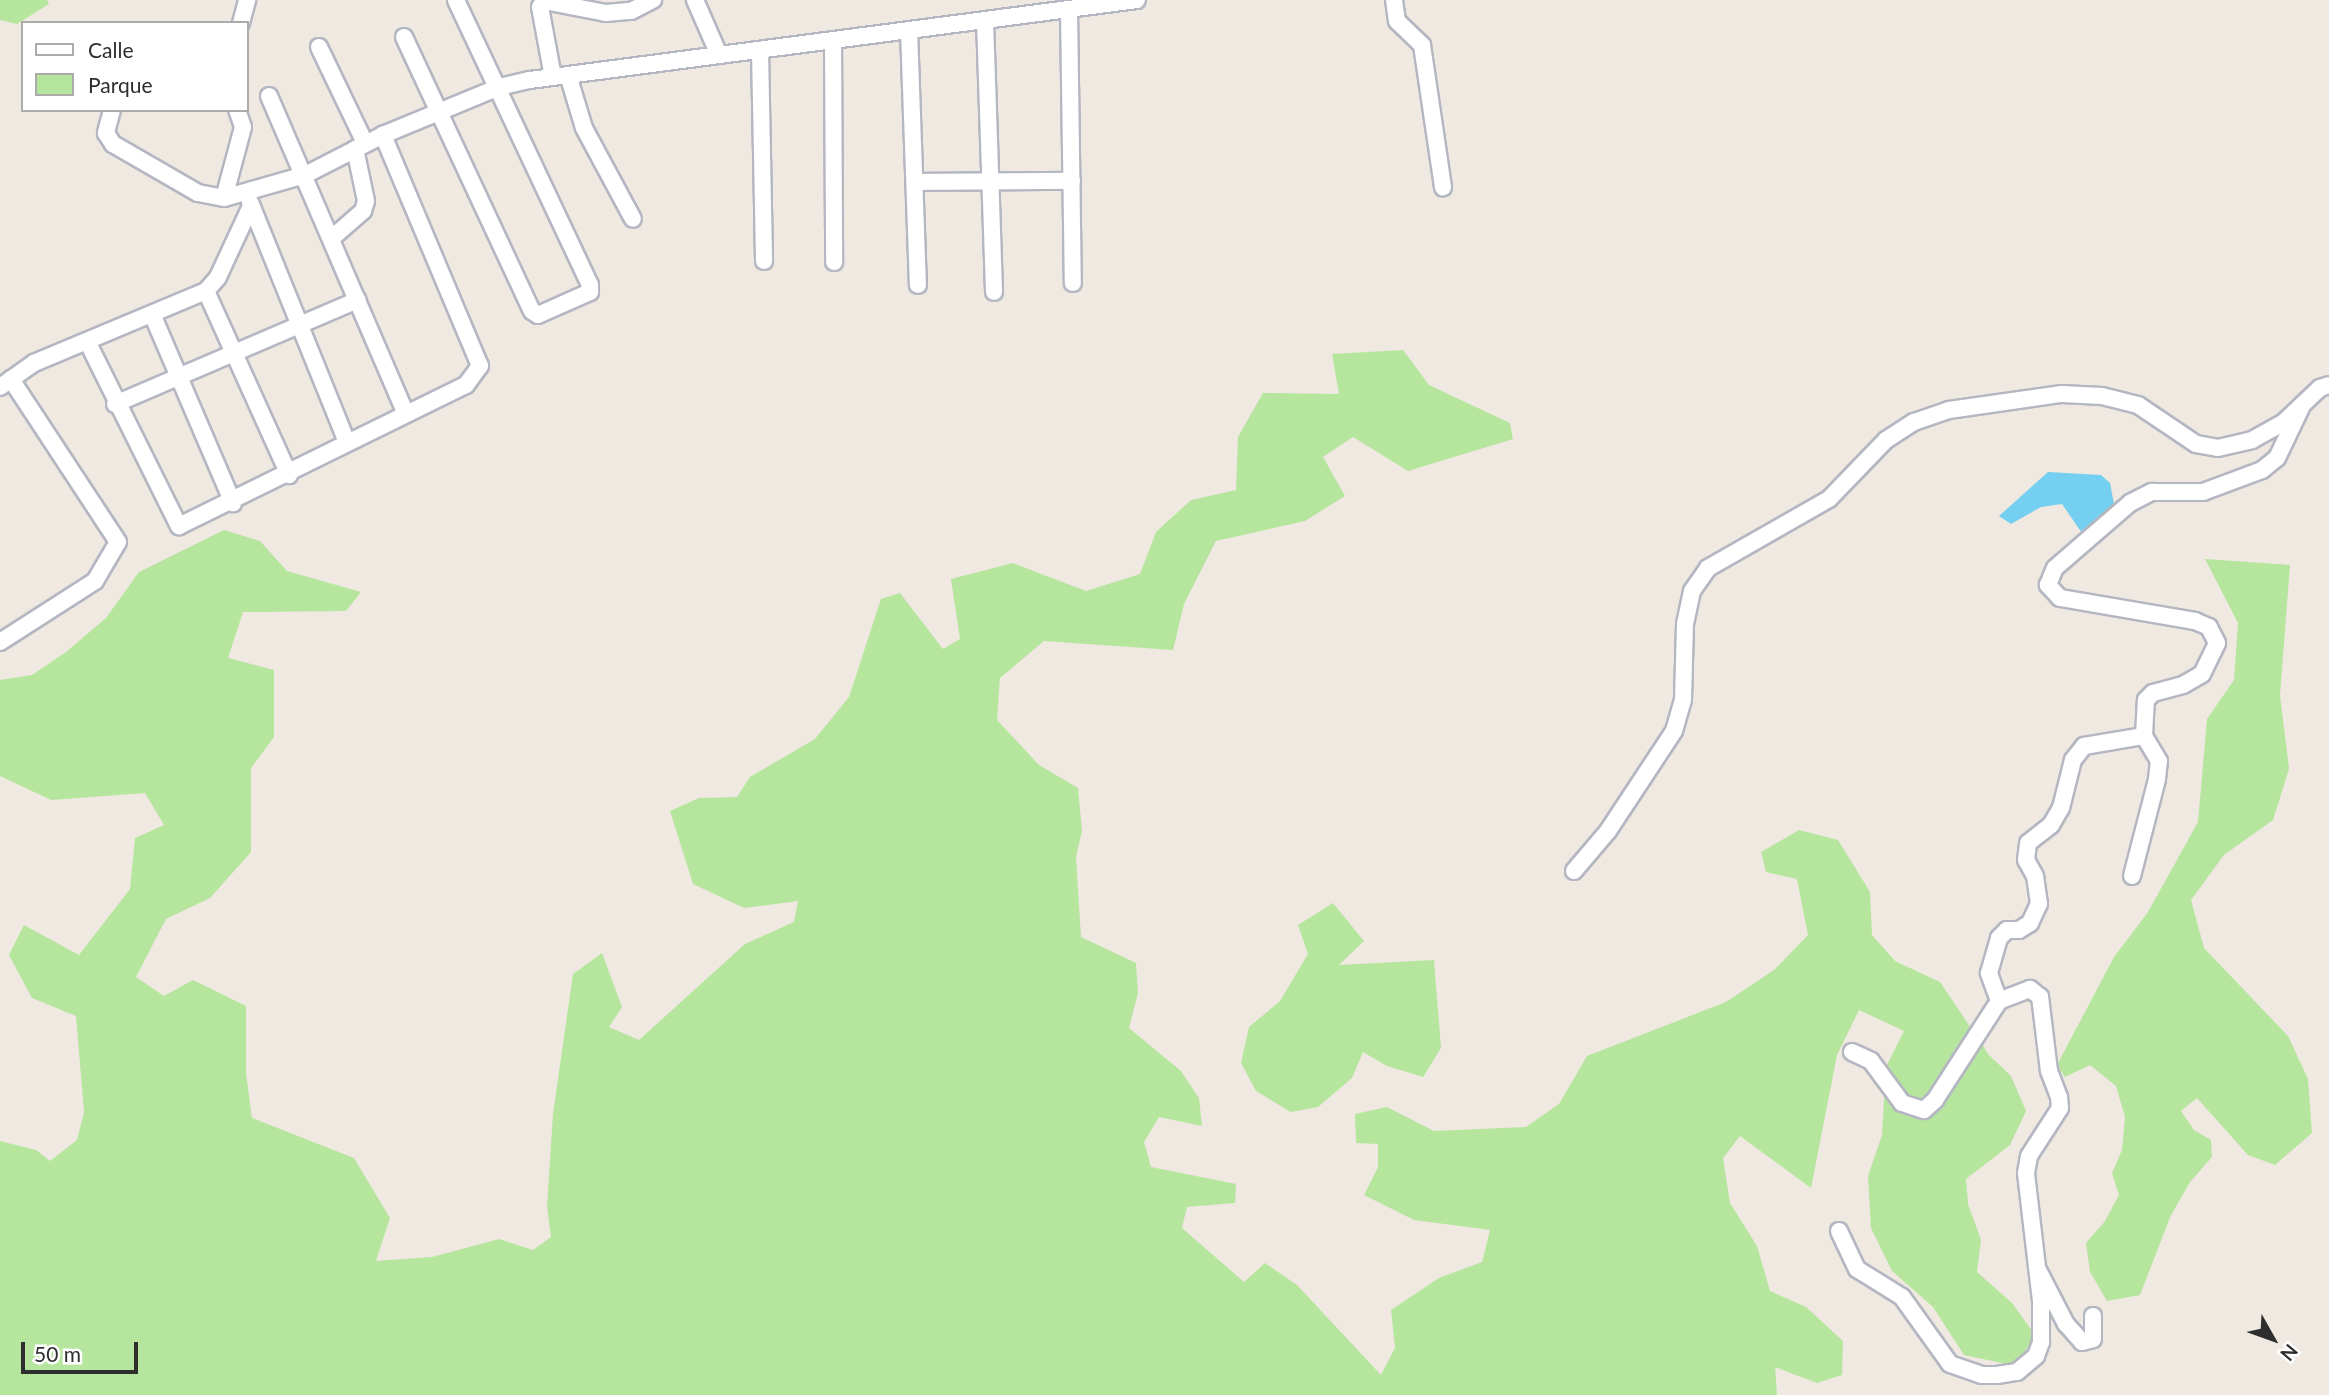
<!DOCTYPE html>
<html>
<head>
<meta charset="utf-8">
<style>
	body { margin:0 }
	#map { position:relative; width:2329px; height:1395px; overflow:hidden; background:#efe9e1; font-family:Lato,sans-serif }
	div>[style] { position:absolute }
	.green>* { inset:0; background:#b6e59e }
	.water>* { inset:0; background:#75cff0 }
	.roads { filter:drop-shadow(2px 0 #b4b7c1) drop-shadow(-2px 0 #b4b7c1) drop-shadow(0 2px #b4b7c1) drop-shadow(0 -2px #b4b7c1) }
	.street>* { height:16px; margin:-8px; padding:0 8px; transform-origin:8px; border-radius:8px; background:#fff }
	span { translate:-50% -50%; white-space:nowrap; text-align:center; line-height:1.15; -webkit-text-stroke:7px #fff; paint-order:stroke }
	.legend { position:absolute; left:21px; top:21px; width:228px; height:91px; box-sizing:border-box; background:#fff; border:2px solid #ababab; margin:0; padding:9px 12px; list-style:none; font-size:21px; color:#2e2e2e }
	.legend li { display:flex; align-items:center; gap:14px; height:35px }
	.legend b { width:35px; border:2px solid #ababab }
	.north { position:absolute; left:2238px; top:1304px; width:70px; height:70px; -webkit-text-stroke:5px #fff; paint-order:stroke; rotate:130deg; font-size:19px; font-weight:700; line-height:28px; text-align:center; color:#2e2e2e }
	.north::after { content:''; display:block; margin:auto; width:24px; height:32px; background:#2e2e2e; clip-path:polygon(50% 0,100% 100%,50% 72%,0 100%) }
	.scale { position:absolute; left:21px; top:1342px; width:117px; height:32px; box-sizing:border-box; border:4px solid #2e2e2e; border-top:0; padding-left:9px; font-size:21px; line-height:24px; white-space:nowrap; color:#2e2e2e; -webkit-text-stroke:5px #fff; paint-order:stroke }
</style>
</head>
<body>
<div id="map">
	<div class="green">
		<div style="clip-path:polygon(0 0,47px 0,49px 4px,17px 24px,0 20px)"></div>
		<div style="clip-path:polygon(1403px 350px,1429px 385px,1510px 423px,1513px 439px,1408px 471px,1353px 437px,1323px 457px,1345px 496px,1305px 521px,1216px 541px,1184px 604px,1173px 650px,1044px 641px,1000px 678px,997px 720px,1039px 765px,1078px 788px,1082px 831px,1076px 857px,1081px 937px,1136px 963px,1138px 993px,1129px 1028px,1181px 1071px,1199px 1098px,1202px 1126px,1159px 1117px,1144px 1142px,1151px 1167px,1236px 1184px,1235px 1203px,1187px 1207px,1182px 1228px,1244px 1282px,1265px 1263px,1297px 1285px,1381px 1375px,1395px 1348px,1391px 1310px,1439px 1278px,1482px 1262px,1490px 1230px,1414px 1220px,1364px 1195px,1378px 1167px,1378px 1144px,1356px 1143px,1355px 1114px,1387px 1107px,1434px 1131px,1526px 1127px,1559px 1104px,1587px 1056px,1726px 1002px,1774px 970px,1808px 935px,1797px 879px,1766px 872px,1761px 852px,1799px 830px,1838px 840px,1870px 892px,1872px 935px,1895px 961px,1940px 982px,1989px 1055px,2011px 1076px,2026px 1111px,2010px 1145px,1966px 1179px,1968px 1204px,1981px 1240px,1977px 1272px,2012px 1303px,2035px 1335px,2016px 1366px,1964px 1355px,1933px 1307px,1892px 1271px,1871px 1228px,1868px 1176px,1882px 1135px,1886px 1067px,1904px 1031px,1859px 1010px,1837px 1055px,1811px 1188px,1740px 1136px,1723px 1158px,1730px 1203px,1757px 1246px,1770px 1291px,1806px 1307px,1843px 1341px,1842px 1375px,1817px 1383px,1775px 1367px,1777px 1395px,0 1395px,0 1141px,36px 1150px,50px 1161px,77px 1140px,84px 1112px,76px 1016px,32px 998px,9px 955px,24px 925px,79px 955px,130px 889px,135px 838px,164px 825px,145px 793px,51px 800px,0 776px,0 680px,32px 675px,66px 652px,106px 618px,139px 572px,224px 530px,260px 541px,287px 571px,361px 592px,346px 611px,243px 612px,228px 658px,274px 670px,274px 737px,251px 768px,251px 852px,210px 898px,166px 919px,136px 977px,164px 996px,193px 980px,246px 1006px,246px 1074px,252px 1118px,354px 1158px,390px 1218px,376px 1261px,432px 1257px,499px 1239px,533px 1250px,551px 1237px,547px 1206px,553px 1114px,573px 974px,602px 953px,622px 1007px,609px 1027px,639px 1040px,745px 944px,794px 922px,798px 901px,744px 908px,693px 884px,670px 811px,699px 798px,737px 797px,750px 777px,815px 739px,849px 697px,881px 599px,900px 593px,943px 649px,960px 639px,951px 579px,1013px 563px,1086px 591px,1140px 574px,1156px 532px,1191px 500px,1236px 490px,1238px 437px,1263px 393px,1339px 394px,1332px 354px)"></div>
		<div style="clip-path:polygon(2205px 559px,2290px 565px,2280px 695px,2289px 769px,2273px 820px,2224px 855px,2191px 900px,2204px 948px,2288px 1036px,2308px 1079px,2312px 1133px,2275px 1165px,2248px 1155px,2197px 1098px,2181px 1111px,2194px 1130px,2211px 1140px,2212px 1157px,2190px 1182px,2171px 1215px,2140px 1295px,2107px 1301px,2090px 1272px,2086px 1243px,2105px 1221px,2119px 1195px,2112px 1173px,2122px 1150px,2125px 1117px,2116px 1086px,2090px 1065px,2065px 1077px,2057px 1065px,2114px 957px,2148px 912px,2198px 822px,2207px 719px,2234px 680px,2238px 623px)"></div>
		<div style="clip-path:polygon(1333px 903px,1364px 941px,1339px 965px,1434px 960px,1441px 1048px,1423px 1077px,1387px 1066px,1363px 1052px,1352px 1078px,1318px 1107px,1291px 1112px,1256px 1091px,1241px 1063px,1249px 1027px,1280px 1001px,1308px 954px,1298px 925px)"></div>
	</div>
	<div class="water">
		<div style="clip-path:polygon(2048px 472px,2101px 475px,2110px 483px,2114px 504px,2084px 536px,2062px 504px,2041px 507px,2011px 524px,1999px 516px)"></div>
	</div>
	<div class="roads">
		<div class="street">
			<div style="left:695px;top:0;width:60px;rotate:66.4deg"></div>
			<div style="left:1394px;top:0;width:21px;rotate:82deg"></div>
			<div style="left:1397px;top:21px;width:35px;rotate:44deg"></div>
			<div style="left:1422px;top:45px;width:144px;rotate:81.6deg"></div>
			<div style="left:1069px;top:9px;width:274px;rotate:89.2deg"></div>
			<div style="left:985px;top:20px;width:272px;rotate:88.1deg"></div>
			<div style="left:241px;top:23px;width:24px;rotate:-75deg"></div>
			<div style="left:909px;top:30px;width:255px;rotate:88deg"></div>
			<div style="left:404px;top:37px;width:302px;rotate:65deg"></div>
			<div style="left:532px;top:311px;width:7px;rotate:34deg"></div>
			<div style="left:538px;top:315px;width:57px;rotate:-23.9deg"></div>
			<div style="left:590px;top:292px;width:7px;rotate:-90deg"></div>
			<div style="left:590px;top:285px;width:315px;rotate:-115.2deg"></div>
			<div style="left:833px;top:40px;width:222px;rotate:89.7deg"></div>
			<div style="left:319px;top:47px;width:106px;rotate:64.4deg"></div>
			<div style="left:760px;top:50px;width:211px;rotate:88.9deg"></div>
			<div style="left:568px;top:75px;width:55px;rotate:73.2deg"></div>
			<div style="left:584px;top:128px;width:103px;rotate:61.7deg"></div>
			<div style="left:553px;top:77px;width:71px;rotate:-100.5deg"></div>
			<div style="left:540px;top:7px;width:7px;rotate:-56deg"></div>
			<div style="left:544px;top:1px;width:63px;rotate:11deg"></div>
			<div style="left:606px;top:13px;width:25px;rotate:-5deg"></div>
			<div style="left:631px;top:11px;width:25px;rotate:-27deg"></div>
			<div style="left:269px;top:96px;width:346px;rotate:66.7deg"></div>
			<div style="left:112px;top:110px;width:24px;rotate:105deg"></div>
			<div style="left:106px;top:133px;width:13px;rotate:58deg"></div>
			<div style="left:113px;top:144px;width:98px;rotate:30deg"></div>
			<div style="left:198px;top:193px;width:26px;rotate:11deg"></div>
			<div style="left:224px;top:198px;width:84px;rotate:-15.9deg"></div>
			<div style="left:305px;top:175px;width:88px;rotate:-27.1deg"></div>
			<div style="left:383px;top:135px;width:126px;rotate:-22.5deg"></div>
			<div style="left:499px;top:87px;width:32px;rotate:-13deg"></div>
			<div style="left:530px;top:80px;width:612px;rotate:-7.51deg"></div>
			<div style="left:915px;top:182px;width:157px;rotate:-0.4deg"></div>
			<div style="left:224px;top:198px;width:73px;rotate:-75deg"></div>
			<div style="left:243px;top:127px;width:18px;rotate:-109deg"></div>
			<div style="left:250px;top:202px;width:259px;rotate:68deg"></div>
			<div style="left:332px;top:238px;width:41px;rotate:-41.1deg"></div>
			<div style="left:363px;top:211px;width:10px;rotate:-73deg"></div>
			<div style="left:366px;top:201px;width:53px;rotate:-101.9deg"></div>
			<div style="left:206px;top:291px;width:202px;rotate:65.7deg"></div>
			<div style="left:152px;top:314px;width:206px;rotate:66.8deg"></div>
			<div style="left:87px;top:341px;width:207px;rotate:63.6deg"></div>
			<div style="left:179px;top:526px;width:320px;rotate:-26.2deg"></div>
			<div style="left:466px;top:385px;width:24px;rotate:-54deg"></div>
			<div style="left:480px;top:366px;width:251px;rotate:-112.8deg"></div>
			<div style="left:0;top:387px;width:42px;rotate:-35.2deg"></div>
			<div style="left:34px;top:363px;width:186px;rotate:-22.7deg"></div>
			<div style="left:206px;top:291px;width:18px;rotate:-49deg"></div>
			<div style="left:218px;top:277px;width:78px;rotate:-65.1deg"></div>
			<div style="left:115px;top:404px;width:264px;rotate:-23.2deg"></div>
			<div style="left:0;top:642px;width:113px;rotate:-32.7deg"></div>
			<div style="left:95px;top:581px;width:45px;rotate:-59.5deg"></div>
			<div style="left:118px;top:542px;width:195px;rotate:-123.3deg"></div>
			<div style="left:1574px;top:871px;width:52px;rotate:-49.6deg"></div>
			<div style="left:1608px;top:831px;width:120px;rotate:-56.6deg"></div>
			<div style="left:1674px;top:731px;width:32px;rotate:-74deg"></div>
			<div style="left:1683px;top:700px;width:76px;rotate:-88.5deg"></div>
			<div style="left:1685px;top:624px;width:34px;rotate:-78deg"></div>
			<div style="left:1692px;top:591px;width:28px;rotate:-55deg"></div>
			<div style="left:1708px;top:568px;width:139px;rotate:-29.7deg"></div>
			<div style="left:1829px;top:499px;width:82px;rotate:-46deg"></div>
			<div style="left:1886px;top:440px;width:33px;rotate:-33deg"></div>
			<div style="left:1914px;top:422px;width:37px;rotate:-19deg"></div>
			<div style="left:1949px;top:410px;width:114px;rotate:-8.1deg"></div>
			<div style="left:2062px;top:394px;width:40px;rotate:2.9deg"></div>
			<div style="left:2102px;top:396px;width:37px;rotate:14deg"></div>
			<div style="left:2138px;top:405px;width:70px;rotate:33.9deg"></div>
			<div style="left:2196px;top:444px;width:22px;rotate:10deg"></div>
			<div style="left:2218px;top:448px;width:35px;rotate:-13deg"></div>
			<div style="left:2252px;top:440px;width:37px;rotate:-29deg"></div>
			<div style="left:2284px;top:422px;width:50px;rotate:-43.4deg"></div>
			<div style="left:2320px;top:388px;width:9px;rotate:-18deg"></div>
			<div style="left:2132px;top:876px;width:100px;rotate:-75.5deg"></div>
			<div style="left:2157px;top:779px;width:18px;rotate:-84deg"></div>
			<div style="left:2159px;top:761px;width:29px;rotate:-121deg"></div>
			<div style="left:2144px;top:736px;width:36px;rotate:-87deg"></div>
			<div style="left:2146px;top:700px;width:10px;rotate:-45deg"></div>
			<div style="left:2153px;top:693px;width:31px;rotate:-15deg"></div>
			<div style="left:2183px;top:685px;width:22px;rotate:-30deg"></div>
			<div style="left:2202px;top:674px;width:34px;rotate:-64deg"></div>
			<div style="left:2217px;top:643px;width:18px;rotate:-117deg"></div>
			<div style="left:2209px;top:627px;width:15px;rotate:-157deg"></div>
			<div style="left:2195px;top:621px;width:137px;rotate:-170.3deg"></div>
			<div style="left:2060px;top:598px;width:18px;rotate:-133deg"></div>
			<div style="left:2048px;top:585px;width:18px;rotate:-68deg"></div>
			<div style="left:2055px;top:568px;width:99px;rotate:-40.9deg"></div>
			<div style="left:2130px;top:503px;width:25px;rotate:-27deg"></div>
			<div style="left:2152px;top:492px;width:51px"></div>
			<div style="left:2203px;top:492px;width:63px;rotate:-20.4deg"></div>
			<div style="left:2262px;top:470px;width:19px;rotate:-39deg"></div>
			<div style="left:2277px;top:458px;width:55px;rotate:-64.4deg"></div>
			<div style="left:1852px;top:1052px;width:21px;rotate:25deg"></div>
			<div style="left:1871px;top:1061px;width:52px;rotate:53.6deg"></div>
			<div style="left:1902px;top:1103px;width:23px;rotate:18deg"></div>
			<div style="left:1924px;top:1110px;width:15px;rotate:-42deg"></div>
			<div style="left:1935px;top:1100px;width:118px;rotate:-57.1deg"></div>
			<div style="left:1999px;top:1001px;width:30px;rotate:-110deg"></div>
			<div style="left:1989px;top:973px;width:36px;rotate:-74deg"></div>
			<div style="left:1999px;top:938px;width:11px;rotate:-45deg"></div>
			<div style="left:2007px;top:930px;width:12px"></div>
			<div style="left:2019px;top:930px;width:13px;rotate:-32deg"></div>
			<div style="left:2030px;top:923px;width:21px;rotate:-65deg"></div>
			<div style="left:2039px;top:904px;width:28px;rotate:-98deg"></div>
			<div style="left:2035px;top:876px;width:18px;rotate:-119deg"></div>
			<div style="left:2026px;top:860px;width:17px;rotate:-83deg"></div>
			<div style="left:2028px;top:843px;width:29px;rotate:-38deg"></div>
			<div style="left:2051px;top:825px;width:20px;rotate:-60deg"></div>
			<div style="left:2061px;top:808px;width:49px;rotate:-76deg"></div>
			<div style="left:2073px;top:760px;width:18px;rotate:-52deg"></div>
			<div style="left:2084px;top:746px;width:61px;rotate:-9.5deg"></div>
			<div style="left:1839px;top:1231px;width:42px;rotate:64.7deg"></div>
			<div style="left:1857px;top:1269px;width:53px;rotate:31.9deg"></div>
			<div style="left:1902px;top:1297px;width:82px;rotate:54.4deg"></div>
			<div style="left:1950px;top:1364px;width:34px;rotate:19deg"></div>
			<div style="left:1982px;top:1375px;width:15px"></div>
			<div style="left:1997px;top:1375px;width:20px;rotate:-9deg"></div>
			<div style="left:2017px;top:1372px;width:25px;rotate:-40deg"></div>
			<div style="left:2036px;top:1356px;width:15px;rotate:-70deg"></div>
			<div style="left:2041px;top:1342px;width:41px;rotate:-90deg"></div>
			<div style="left:2041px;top:1301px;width:129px;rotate:-96.7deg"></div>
			<div style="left:2026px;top:1173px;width:17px;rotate:-80deg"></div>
			<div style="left:2029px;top:1156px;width:57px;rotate:-57.1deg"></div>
			<div style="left:2060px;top:1108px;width:11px;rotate:-95deg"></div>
			<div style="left:2059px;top:1097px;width:28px;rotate:-111deg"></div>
			<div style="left:2049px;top:1071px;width:75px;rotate:-96.9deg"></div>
			<div style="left:2040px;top:997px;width:13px;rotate:-141deg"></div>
			<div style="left:2030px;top:989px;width:33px;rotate:159deg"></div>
			<div style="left:2038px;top:1270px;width:61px;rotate:62.6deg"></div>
			<div style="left:2066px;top:1324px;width:24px;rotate:48deg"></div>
			<div style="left:2082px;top:1342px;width:11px;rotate:-15deg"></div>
			<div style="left:2093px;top:1339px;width:23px;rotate:-90deg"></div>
		</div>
	</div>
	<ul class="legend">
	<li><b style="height:9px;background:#fff"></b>Calle</li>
	<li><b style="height:19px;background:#b6e59e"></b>Parque</li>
	</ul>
	<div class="north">N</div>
	<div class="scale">50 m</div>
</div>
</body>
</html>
